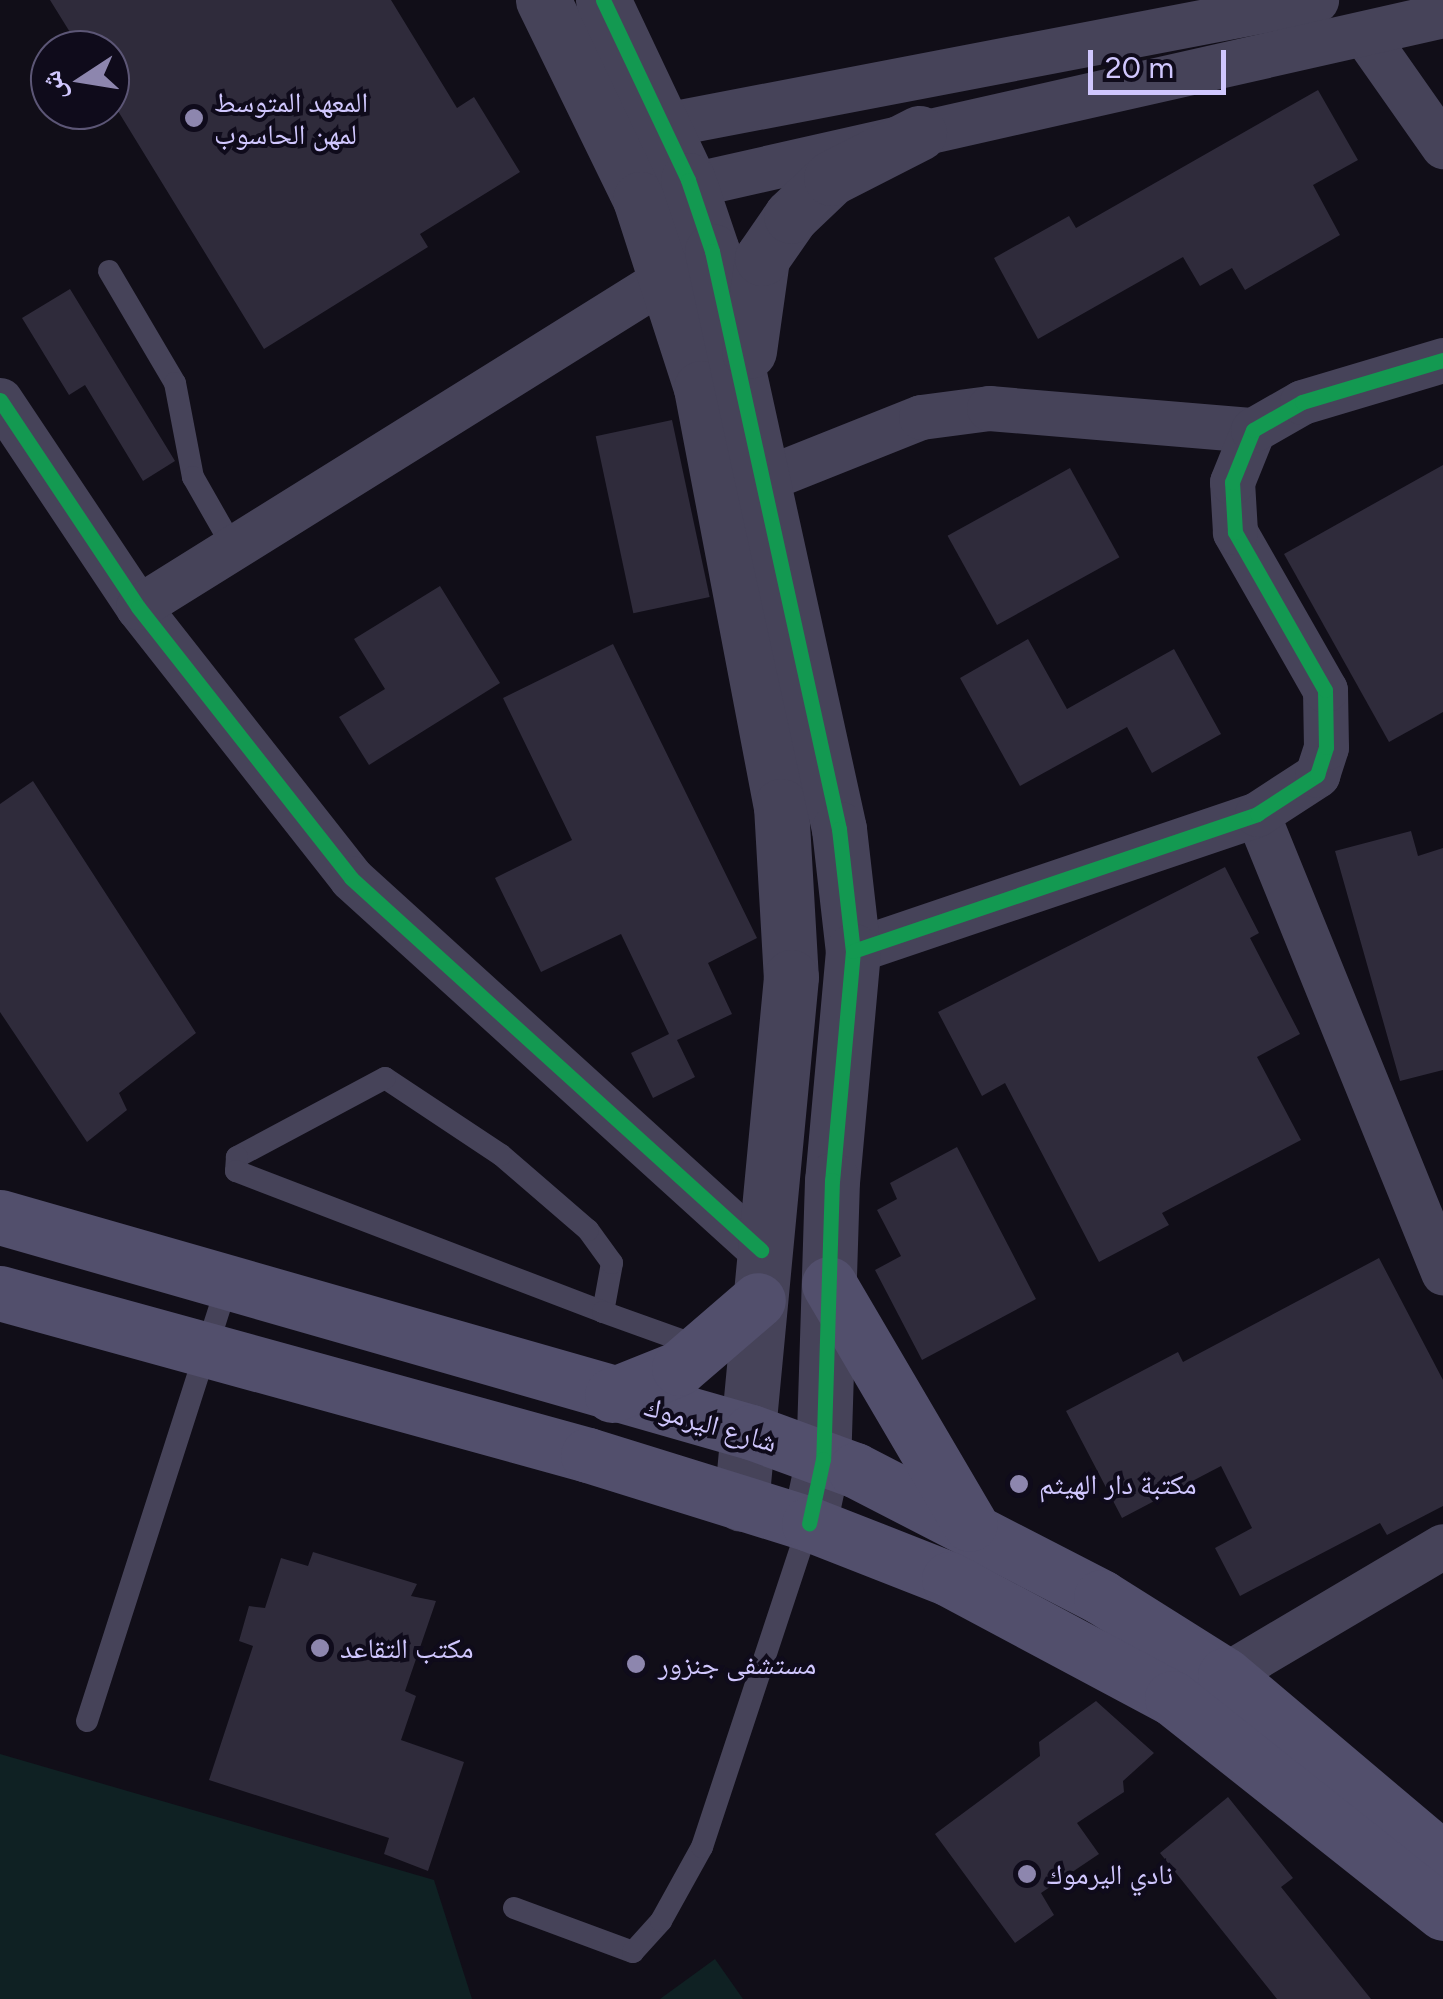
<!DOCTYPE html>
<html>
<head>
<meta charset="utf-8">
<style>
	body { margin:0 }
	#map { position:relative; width:1443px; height:1999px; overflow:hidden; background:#110e18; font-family:Figtree,"Noto Naskh Arabic",sans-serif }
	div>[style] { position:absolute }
	.green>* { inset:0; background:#0f2123 }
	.building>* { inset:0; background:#2f2b3b; transform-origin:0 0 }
	.service>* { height:22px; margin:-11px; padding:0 11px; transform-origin:11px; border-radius:11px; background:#464359 }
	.minor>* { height:45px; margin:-22.5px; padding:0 22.5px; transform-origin:22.5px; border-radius:22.5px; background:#464359 }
	.tertiary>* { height:55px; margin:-27.5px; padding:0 27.5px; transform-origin:27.5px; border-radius:27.5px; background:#464359 }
	.secondary>* { height:55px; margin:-27.5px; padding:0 27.5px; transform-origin:27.5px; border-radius:27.5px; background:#524f6c }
	.cycleway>* { height:15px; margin:-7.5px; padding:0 7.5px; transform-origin:7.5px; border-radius:7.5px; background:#139951 }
	.dots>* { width:28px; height:28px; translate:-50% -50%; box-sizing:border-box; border:5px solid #0f0b1b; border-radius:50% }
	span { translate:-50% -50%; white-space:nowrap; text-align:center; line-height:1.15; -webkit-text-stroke:8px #0f0b1b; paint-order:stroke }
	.poi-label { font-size:28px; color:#d0c7fe }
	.left { translate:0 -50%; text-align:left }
	.street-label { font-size:28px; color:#d0c7fe }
	.north { position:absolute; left:30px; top:30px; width:100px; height:100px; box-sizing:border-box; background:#0f0b1b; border:2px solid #5c5676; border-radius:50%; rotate:258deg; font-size:28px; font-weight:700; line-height:40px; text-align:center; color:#d0c7fe }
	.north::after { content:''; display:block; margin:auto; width:35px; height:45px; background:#8d86ae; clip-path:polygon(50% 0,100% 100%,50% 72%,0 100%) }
	.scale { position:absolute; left:1088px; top:50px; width:138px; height:45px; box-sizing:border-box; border:5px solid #d0c7fe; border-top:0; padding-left:12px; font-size:30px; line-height:35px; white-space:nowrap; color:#d0c7fe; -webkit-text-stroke:8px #0f0b1b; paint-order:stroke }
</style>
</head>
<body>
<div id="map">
	<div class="green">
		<div style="clip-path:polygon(0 1754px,434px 1880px,472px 1999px,0 1999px)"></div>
		<div style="clip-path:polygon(715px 1959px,743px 1999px,660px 1999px)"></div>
	</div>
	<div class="building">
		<div style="clip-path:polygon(50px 0,391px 0,457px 108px,474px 97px,520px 172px,420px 234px,428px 247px,264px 349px,110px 98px,110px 50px,81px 50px)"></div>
		<div style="clip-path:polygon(1318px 90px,1358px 160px,1313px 185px,1340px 235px,1245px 290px,1232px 268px,1200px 286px,1183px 257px,1038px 339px,994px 258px,1069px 216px,1076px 228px)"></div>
		<div style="clip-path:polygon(70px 289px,175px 461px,143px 481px,85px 385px,69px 395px,22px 318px)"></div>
		<div style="left:672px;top:420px;width:181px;height:78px;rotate:78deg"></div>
		<div style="clip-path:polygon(1443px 465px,1443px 712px,1389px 742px,1284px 554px)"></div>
		<div style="left:1070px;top:468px;width:102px;height:140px;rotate:61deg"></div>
		<div style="clip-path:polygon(440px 586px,500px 683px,369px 765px,339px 717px,385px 689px,354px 639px)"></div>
		<div style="clip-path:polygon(1028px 639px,1067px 709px,1174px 649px,1221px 734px,1152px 773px,1127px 727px,1020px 786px,960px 678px)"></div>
		<div style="clip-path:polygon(613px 644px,757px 938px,708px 963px,732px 1014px,677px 1040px,695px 1077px,653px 1098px,631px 1053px,669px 1034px,621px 934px,541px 972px,495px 878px,572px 840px,503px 698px)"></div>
		<div style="clip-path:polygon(33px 781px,196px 1033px,119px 1093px,127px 1110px,87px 1142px,0 1012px,0 804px)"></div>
		<div style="clip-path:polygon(1411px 831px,1418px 856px,1443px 848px,1443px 1070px,1400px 1081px,1335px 851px)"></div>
		<div style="clip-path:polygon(1225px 867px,1259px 933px,1250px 938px,1300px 1034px,1257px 1057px,1301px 1140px,1162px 1213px,1169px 1225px,1099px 1262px,1005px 1083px,982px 1096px,938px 1012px)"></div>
		<div style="clip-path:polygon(957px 1147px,1036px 1299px,922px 1360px,875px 1270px,901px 1256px,877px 1210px,897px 1199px,890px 1183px)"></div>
		<div style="clip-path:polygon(1379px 1258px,1443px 1380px,1443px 1506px,1387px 1535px,1380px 1523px,1240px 1596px,1215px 1548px,1252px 1528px,1221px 1466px,1122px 1518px,1066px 1411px,1178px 1352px,1183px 1362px)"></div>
		<div style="clip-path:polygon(313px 1552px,417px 1584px,411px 1596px,436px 1601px,405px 1691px,416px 1696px,401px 1740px,464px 1762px,428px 1871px,384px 1854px,389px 1838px,209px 1780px,253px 1646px,239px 1641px,249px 1606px,265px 1608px,281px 1558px,308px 1566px)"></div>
		<div style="clip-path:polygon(1096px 1701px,1154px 1753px,1123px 1781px,1124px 1792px,1077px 1823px,1099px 1854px,1041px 1893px,1054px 1915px,1015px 1943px,935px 1834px,1040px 1756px,1039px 1742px)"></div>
		<div style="clip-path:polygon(1228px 1797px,1293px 1878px,1281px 1887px,1371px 1999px,1277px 1999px,1160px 1853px)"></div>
	</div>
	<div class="service">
		<div style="left:109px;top:271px;width:130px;rotate:59.5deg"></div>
		<div style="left:175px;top:383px;width:96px;rotate:79.2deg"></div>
		<div style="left:193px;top:477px;width:81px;rotate:60.3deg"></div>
		<div style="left:603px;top:1312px;width:50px;rotate:-79.6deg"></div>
		<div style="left:612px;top:1263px;width:41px;rotate:-126deg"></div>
		<div style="left:588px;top:1230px;width:115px;rotate:-139.2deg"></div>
		<div style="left:501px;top:1155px;width:139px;rotate:-146.4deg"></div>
		<div style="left:385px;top:1078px;width:168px;rotate:151.9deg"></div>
		<div style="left:237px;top:1157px;width:14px;rotate:94deg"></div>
		<div style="left:236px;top:1171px;width:393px;rotate:21deg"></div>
		<div style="left:603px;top:1312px;width:101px;rotate:19.7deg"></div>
		<div style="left:87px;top:1721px;width:461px;rotate:-72.2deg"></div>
		<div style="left:514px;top:1908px;width:127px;rotate:20.3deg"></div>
		<div style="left:633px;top:1952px;width:42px;rotate:-47.9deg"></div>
		<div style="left:661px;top:1921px;width:85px;rotate:-61deg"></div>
		<div style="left:702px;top:1847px;width:340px;rotate:-71.7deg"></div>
	</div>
	<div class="minor">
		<div style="left:1365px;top:35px;width:136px;rotate:54.9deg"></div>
		<div style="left:633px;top:139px;width:34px;rotate:-24deg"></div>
		<div style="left:664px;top:125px;width:664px;rotate:-10.85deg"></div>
		<div style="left:656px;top:193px;width:807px;rotate:-12.74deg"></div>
		<div style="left:0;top:400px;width:249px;rotate:56.3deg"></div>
		<div style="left:138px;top:607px;width:345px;rotate:51.8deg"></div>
		<div style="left:351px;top:878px;width:554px;rotate:42.22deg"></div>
		<div style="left:765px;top:479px;width:168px;rotate:-21.7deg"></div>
		<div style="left:921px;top:417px;width:69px;rotate:-7.5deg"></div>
		<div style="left:989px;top:408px;width:265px;rotate:4.8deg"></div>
		<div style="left:138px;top:607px;width:654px;rotate:-31.94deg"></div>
		<div style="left:1257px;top:814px;width:495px;rotate:67.9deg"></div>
		<div style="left:853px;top:951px;width:427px;rotate:-18.7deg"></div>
		<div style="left:1257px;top:814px;width:72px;rotate:-33deg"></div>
		<div style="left:1317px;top:775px;width:29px;rotate:-72deg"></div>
		<div style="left:1326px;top:747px;width:57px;rotate:-91deg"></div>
		<div style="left:1325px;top:690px;width:182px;rotate:-119.7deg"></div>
		<div style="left:1235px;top:532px;width:50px;rotate:-93.4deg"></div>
		<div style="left:1232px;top:482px;width:56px;rotate:-68deg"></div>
		<div style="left:1253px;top:430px;width:56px;rotate:-29.7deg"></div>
		<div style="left:1302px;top:402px;width:147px;rotate:-16.6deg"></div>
		<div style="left:1225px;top:1675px;width:253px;rotate:-30.6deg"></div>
	</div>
	<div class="tertiary">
		<div style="left:543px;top:0;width:221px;rotate:64deg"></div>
		<div style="left:640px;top:199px;width:199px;rotate:72.1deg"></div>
		<div style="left:701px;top:388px;width:426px;rotate:79.2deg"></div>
		<div style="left:781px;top:806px;width:171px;rotate:86.7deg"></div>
		<div style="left:791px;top:977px;width:529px;rotate:95.42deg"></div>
		<div style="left:603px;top:0;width:199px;rotate:64.7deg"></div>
		<div style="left:688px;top:180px;width:75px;rotate:71.3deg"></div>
		<div style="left:712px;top:251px;width:592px;rotate:77.61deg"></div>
		<div style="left:839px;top:829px;width:123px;rotate:83.5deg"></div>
		<div style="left:853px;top:951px;width:230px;rotate:95.2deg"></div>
		<div style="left:832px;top:1180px;width:279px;rotate:91.8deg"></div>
		<div style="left:823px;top:1459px;width:66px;rotate:102.2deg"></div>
		<div style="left:749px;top:351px;width:94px;rotate:-82deg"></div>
		<div style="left:762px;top:258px;width:51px;rotate:-55.4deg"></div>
		<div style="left:791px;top:216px;width:55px;rotate:-43.5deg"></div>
		<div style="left:831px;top:178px;width:99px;rotate:-27.1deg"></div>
	</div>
	<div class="secondary">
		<div style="left:0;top:1217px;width:781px;rotate:15.98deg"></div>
		<div style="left:751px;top:1432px;width:111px;rotate:20.1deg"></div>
		<div style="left:855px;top:1470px;width:277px;rotate:27.3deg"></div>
		<div style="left:1101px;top:1597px;width:146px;rotate:32.2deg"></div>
		<div style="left:1225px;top:1675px;width:285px;rotate:40.2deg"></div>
		<div style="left:829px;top:1284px;width:278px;rotate:59.6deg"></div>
		<div style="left:0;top:1293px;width:610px;rotate:15.4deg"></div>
		<div style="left:588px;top:1455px;width:232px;rotate:17.3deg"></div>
		<div style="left:809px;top:1524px;width:150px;rotate:21.4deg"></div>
		<div style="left:949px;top:1579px;width:253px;rotate:28.1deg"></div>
		<div style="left:1172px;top:1698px;width:346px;rotate:38.4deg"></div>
		<div style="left:612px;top:1395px;width:72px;rotate:-21.9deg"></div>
		<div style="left:679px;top:1368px;width:104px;rotate:-40.7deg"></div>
	</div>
	<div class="cycleway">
		<div style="left:603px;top:0;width:199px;rotate:64.7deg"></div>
		<div style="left:688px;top:180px;width:75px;rotate:71.3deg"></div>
		<div style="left:712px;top:251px;width:592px;rotate:77.61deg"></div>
		<div style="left:839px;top:829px;width:123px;rotate:83.5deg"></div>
		<div style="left:853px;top:951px;width:230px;rotate:95.2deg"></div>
		<div style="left:832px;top:1180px;width:279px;rotate:91.8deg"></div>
		<div style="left:823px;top:1459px;width:66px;rotate:102.2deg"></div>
		<div style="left:0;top:400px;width:249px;rotate:56.3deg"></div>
		<div style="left:138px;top:607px;width:345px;rotate:51.8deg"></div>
		<div style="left:351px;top:878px;width:554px;rotate:42.22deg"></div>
		<div style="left:853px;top:951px;width:427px;rotate:-18.7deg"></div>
		<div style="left:1257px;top:814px;width:72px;rotate:-33deg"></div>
		<div style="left:1317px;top:775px;width:29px;rotate:-72deg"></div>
		<div style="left:1326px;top:747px;width:57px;rotate:-91deg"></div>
		<div style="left:1325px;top:690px;width:182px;rotate:-119.7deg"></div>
		<div style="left:1235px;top:532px;width:50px;rotate:-93.4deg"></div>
		<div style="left:1232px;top:482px;width:56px;rotate:-68deg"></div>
		<div style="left:1253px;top:430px;width:56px;rotate:-29.7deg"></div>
		<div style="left:1302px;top:402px;width:147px;rotate:-16.6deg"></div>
	</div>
	<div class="dots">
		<div style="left:194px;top:118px;background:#8d86ae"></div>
		<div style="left:1019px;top:1484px;background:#8d86ae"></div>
		<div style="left:320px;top:1648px;background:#8d86ae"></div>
		<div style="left:636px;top:1664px;background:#8d86ae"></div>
		<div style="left:1027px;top:1874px;background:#8d86ae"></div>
	</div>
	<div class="poi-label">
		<span class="left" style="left:214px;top:118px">المعهد المتوسط<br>لمهن الحاسوب</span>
		<span class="left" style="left:1039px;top:1484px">مكتبة دار الهيثم</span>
		<span class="left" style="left:340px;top:1648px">مكتب التقاعد</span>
		<span class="left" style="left:658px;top:1664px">مستشفى جنزور</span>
		<span class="left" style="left:1047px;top:1874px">نادي اليرموك</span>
	</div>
	<div class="street-label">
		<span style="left:711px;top:1424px;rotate:16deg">شارع اليرموك</span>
	</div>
	<div class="north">ش</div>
	<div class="scale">20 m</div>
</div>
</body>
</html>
